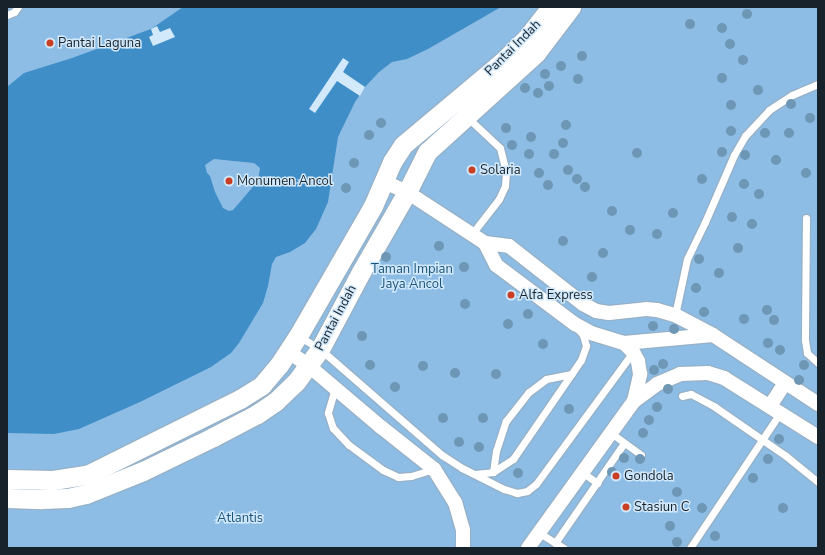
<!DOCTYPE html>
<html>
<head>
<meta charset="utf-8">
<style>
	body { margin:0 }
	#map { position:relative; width:825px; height:555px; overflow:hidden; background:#d2e9fc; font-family:"Nunito Sans",sans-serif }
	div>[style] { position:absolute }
	.green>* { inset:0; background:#8dbde4; transform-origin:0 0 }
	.water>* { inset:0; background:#3f8ec8 }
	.pier>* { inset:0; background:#d2e9fc }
	.roads { filter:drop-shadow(1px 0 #96b1c8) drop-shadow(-1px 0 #96b1c8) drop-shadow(0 1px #96b1c8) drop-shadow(0 -1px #96b1c8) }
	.lane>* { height:7px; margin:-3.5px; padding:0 3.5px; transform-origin:3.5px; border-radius:3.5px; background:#fff }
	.street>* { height:14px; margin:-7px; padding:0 7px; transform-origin:7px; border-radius:7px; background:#fff }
	.secondary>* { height:19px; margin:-9.5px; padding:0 9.5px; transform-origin:9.5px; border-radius:9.5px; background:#fff }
	.trees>* { width:10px; height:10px; margin:-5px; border-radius:50%; background:#6d97b5 }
	.dots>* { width:11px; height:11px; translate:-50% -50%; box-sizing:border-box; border:2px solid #d2e9fc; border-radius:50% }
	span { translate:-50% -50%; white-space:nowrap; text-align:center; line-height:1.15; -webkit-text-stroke:3px #d2e9fc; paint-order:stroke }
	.poi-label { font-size:13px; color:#17222a }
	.left { translate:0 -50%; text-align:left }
	.street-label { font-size:13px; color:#17222a }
	.park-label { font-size:13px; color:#1a547b }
	.frame { position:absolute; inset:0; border:8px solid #17222a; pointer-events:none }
</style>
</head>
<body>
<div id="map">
	<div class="green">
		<div style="left:7px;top:7px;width:811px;height:541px"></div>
	</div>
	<div class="water">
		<div style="clip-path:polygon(evenodd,183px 7px,501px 7px,428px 49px,407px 59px,392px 62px,379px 72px,365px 87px,355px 102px,338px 137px,328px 202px,316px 229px,305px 243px,290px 252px,276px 257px,272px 264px,268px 286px,263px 303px,239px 343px,231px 353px,211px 367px,140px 402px,79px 429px,54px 434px,7px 433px,7px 87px,24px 73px,72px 58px,151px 29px,183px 7px,214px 159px,254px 163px,260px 168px,258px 181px,233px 210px,229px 211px,223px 208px,215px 192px,210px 176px,207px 173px,205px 165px,214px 159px)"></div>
	</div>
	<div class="pier">
		<div style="clip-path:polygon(157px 26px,160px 32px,170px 28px,175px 37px,153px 46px,149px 37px,153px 35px,151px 29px)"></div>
		<div style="clip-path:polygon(343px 58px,349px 62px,343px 72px,365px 87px,360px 96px,337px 81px,315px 113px,309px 109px)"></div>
	</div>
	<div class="roads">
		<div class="lane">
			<div style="left:7px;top:15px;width:8px;rotate:-23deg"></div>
			<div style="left:14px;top:12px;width:6px;rotate:-51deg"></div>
			<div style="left:467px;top:117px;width:45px;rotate:43.2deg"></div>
			<div style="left:500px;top:148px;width:25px;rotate:76deg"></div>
			<div style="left:506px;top:172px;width:14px;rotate:94deg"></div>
			<div style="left:505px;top:186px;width:14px;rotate:115deg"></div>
			<div style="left:499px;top:199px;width:46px;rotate:127.9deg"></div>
			<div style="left:806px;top:218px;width:122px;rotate:90.5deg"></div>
			<div style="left:805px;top:340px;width:13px;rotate:81deg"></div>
			<div style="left:807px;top:353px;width:15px;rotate:42deg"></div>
			<div style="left:675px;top:315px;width:57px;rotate:-77.9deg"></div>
			<div style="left:687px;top:259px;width:41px;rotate:-64.1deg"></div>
			<div style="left:705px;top:222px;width:73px;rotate:-66.6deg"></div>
			<div style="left:734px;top:155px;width:22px;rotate:-60deg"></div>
			<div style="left:745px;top:136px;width:35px;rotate:-47deg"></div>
			<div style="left:769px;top:110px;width:27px;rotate:-33deg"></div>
			<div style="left:792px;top:95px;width:28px;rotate:-23deg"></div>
			<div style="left:300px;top:337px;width:23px;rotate:31deg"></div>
			<div style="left:320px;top:349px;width:162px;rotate:41deg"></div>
			<div style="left:442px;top:455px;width:24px;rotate:33deg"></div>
			<div style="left:462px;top:468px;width:47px;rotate:26.6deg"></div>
			<div style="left:504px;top:489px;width:14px;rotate:17deg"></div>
			<div style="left:517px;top:493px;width:10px;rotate:-11deg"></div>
			<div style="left:527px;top:491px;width:11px;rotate:-38deg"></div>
			<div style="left:536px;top:484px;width:164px;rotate:-53.7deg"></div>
			<div style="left:335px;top:388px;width:26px;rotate:106deg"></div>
			<div style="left:328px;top:413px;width:16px;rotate:72deg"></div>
			<div style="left:333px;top:428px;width:23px;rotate:47deg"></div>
			<div style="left:349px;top:445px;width:42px;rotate:36.3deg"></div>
			<div style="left:383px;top:470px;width:17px;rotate:25deg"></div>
			<div style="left:398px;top:477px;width:13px;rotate:-4deg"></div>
			<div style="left:411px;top:476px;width:24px;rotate:-17deg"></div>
			<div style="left:682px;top:396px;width:9px;rotate:-13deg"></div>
			<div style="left:691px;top:394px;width:27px;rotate:28deg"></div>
			<div style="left:715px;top:407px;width:86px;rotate:34.6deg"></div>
			<div style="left:786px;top:456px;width:41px;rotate:39.1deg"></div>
			<div style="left:611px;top:433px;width:37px;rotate:36deg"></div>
			<div style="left:493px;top:472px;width:21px;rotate:-82deg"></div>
			<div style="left:496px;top:451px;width:32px;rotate:-72deg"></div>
			<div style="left:506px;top:421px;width:37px;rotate:-52deg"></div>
			<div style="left:529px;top:392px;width:21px;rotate:-37deg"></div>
			<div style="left:546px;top:379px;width:26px;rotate:-11deg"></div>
			<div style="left:582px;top:472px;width:19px;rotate:36deg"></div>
			<div style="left:475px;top:474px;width:18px;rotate:-6deg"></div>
			<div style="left:493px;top:472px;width:24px;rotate:-33deg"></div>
			<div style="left:513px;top:459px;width:120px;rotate:-55.5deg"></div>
			<div style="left:581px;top:360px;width:15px;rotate:-70deg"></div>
			<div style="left:586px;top:346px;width:11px;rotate:-105deg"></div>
			<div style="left:583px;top:335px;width:8px;rotate:-130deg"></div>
			<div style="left:538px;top:532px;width:31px;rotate:32deg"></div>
			<div style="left:555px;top:543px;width:121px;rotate:-55.4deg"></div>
			<div style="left:690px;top:548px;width:162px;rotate:-56.3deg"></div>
		</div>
		<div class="street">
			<div style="left:384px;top:182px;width:25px;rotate:23deg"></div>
			<div style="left:407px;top:192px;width:93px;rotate:33.2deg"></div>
			<div style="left:485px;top:243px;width:24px;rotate:7deg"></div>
			<div style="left:509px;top:246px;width:94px;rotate:38.1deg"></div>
			<div style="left:583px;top:304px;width:15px;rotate:28deg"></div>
			<div style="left:596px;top:311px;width:13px;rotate:9deg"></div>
			<div style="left:609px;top:313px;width:37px;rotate:-6deg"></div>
			<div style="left:646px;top:309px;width:11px;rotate:5deg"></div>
			<div style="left:657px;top:310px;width:19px;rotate:16deg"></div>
			<div style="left:675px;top:315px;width:43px;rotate:27.8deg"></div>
			<div style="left:713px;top:335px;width:126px;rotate:33.3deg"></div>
			<div style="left:485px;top:243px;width:25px;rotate:63deg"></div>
			<div style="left:496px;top:265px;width:99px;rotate:36.8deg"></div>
			<div style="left:575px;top:324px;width:18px;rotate:29deg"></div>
			<div style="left:591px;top:333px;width:34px;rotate:17deg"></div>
			<div style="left:624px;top:343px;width:89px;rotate:-5.1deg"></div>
			<div style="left:288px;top:351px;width:26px;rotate:36deg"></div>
			<div style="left:309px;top:366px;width:94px;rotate:40.3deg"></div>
			<div style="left:381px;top:427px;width:68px;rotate:38.4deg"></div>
			<div style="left:434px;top:469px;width:39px;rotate:58deg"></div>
			<div style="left:455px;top:502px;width:29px;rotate:74deg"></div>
			<div style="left:463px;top:530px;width:18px;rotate:90deg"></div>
			<div style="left:634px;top:401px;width:29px;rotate:-36deg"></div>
			<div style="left:657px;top:384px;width:25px;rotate:-23deg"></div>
			<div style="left:680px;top:374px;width:28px;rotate:-2deg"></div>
			<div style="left:708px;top:373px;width:17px;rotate:17deg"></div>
			<div style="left:724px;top:378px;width:111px;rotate:32.1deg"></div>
			<div style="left:770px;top:406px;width:27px;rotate:-57deg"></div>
			<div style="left:528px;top:548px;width:181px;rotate:-54.2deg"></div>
			<div style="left:634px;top:401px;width:28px;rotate:-77deg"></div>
			<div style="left:640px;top:374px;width:13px;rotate:-99deg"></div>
			<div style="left:638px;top:361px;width:10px;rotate:-119deg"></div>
			<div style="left:633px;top:352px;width:13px;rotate:-135deg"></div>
		</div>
		<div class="secondary">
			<div style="left:7px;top:479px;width:46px;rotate:1.2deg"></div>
			<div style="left:53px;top:480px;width:36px;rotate:-9deg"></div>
			<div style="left:89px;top:474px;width:169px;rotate:-26.4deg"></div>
			<div style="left:240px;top:399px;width:26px;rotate:-32deg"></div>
			<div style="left:262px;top:385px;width:26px;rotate:-50deg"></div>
			<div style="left:279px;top:365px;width:35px;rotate:-57deg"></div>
			<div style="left:298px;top:336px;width:150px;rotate:-60deg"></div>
			<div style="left:373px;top:206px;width:48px;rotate:-66.6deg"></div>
			<div style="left:392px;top:162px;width:20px;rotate:-57deg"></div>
			<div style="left:403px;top:145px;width:128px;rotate:-39.9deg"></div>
			<div style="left:501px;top:63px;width:35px;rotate:-44deg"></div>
			<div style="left:526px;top:39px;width:41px;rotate:-52deg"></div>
			<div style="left:7px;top:498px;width:35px;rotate:2deg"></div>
			<div style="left:42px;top:499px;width:26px;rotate:-2deg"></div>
			<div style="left:68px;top:498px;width:18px;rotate:-13deg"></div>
			<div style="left:86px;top:494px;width:61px;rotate:-22deg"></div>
			<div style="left:143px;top:471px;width:78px;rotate:-25.9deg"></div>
			<div style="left:213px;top:437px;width:50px;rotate:-27.6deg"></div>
			<div style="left:257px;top:414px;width:22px;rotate:-34deg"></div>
			<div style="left:275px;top:402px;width:29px;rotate:-44deg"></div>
			<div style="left:296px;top:382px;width:41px;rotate:-54deg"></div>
			<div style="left:320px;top:349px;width:87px;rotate:-62deg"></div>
			<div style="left:361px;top:272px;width:92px;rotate:-60.1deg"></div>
			<div style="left:407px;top:192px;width:45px;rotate:-63.4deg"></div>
			<div style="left:427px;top:152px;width:147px;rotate:-42.2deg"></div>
			<div style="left:536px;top:53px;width:58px;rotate:-52.7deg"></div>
		</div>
	</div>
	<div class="trees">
		<div style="left:747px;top:14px"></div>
		<div style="left:690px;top:24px"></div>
		<div style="left:722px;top:28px"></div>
		<div style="left:730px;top:44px"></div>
		<div style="left:582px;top:56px"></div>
		<div style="left:743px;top:60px"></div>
		<div style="left:561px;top:66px"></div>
		<div style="left:545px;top:74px"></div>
		<div style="left:722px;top:78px"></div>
		<div style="left:578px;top:79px"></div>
		<div style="left:549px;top:86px"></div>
		<div style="left:525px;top:88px"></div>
		<div style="left:758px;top:90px"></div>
		<div style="left:538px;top:93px"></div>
		<div style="left:791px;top:104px"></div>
		<div style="left:731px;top:105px"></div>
		<div style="left:810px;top:118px"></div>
		<div style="left:381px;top:123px"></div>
		<div style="left:566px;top:125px"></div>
		<div style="left:506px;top:128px"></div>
		<div style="left:731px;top:131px"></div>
		<div style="left:765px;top:133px"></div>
		<div style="left:789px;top:133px"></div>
		<div style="left:369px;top:135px"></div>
		<div style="left:531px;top:137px"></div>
		<div style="left:563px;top:143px"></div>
		<div style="left:512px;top:145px"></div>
		<div style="left:722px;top:152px"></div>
		<div style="left:637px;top:153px"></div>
		<div style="left:529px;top:154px"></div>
		<div style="left:554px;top:154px"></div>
		<div style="left:745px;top:155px"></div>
		<div style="left:776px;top:160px"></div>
		<div style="left:354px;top:163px"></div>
		<div style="left:568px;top:170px"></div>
		<div style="left:539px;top:173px"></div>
		<div style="left:806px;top:173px"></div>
		<div style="left:577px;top:179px"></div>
		<div style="left:702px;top:179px"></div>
		<div style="left:744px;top:184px"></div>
		<div style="left:548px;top:185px"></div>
		<div style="left:585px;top:187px"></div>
		<div style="left:346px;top:188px"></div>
		<div style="left:759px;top:194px"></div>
		<div style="left:612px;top:211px"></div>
		<div style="left:673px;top:213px"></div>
		<div style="left:732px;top:217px"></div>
		<div style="left:752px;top:224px"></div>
		<div style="left:630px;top:230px"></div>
		<div style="left:657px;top:234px"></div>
		<div style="left:563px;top:241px"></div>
		<div style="left:439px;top:246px"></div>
		<div style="left:738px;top:248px"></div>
		<div style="left:603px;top:253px"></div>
		<div style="left:386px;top:257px"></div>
		<div style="left:699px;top:259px"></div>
		<div style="left:464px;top:267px"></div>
		<div style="left:719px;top:273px"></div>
		<div style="left:592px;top:277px"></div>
		<div style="left:696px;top:288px"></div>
		<div style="left:465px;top:304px"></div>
		<div style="left:767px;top:310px"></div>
		<div style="left:704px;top:312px"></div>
		<div style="left:528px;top:314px"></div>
		<div style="left:744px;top:319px"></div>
		<div style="left:774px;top:320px"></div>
		<div style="left:508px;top:324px"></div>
		<div style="left:653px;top:326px"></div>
		<div style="left:674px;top:329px"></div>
		<div style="left:362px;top:336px"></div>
		<div style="left:768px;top:343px"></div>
		<div style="left:543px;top:344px"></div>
		<div style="left:780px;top:350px"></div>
		<div style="left:663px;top:364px"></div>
		<div style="left:370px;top:365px"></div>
		<div style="left:804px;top:365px"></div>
		<div style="left:423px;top:366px"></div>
		<div style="left:654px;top:370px"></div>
		<div style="left:455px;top:373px"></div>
		<div style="left:496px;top:374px"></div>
		<div style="left:799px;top:380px"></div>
		<div style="left:395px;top:387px"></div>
		<div style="left:668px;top:389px"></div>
		<div style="left:657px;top:407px"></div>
		<div style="left:569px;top:409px"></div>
		<div style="left:443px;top:418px"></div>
		<div style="left:483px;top:418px"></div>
		<div style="left:649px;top:420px"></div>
		<div style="left:643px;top:433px"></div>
		<div style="left:779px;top:439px"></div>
		<div style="left:459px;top:442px"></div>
		<div style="left:479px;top:447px"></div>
		<div style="left:624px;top:458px"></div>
		<div style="left:640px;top:459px"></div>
		<div style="left:768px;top:459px"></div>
		<div style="left:612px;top:472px"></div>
		<div style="left:518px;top:473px"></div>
		<div style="left:753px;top:478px"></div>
		<div style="left:677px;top:492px"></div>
		<div style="left:702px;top:508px"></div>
		<div style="left:783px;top:508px"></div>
		<div style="left:670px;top:526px"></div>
		<div style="left:715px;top:536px"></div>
		<div style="left:677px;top:542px"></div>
	</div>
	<div class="dots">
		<div style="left:50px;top:43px;background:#ca3f24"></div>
		<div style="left:472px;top:170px;background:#ca3f24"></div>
		<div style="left:229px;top:181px;background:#ca3f24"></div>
		<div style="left:511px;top:295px;background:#ca3f24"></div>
		<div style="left:616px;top:476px;background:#ca3f24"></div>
		<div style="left:626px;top:507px;background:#ca3f24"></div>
	</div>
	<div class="poi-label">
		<span class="left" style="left:58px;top:43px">Pantai Laguna</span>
		<span class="left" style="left:480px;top:170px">Solaria</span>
		<span class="left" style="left:237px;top:181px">Monumen Ancol</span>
		<span class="left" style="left:519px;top:295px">Alfa Express</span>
		<span class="left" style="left:624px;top:476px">Gondola</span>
		<span class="left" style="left:634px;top:507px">Stasiun C</span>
	</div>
	<div class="street-label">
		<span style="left:513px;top:48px;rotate:-45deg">Pantai Indah</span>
		<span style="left:336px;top:318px;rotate:-62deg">Pantai Indah</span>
	</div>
	<div class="park-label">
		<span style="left:412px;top:277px">Taman Impian<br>Jaya Ancol</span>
		<span style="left:240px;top:518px">Atlantis</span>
	</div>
	<div class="frame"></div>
</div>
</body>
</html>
